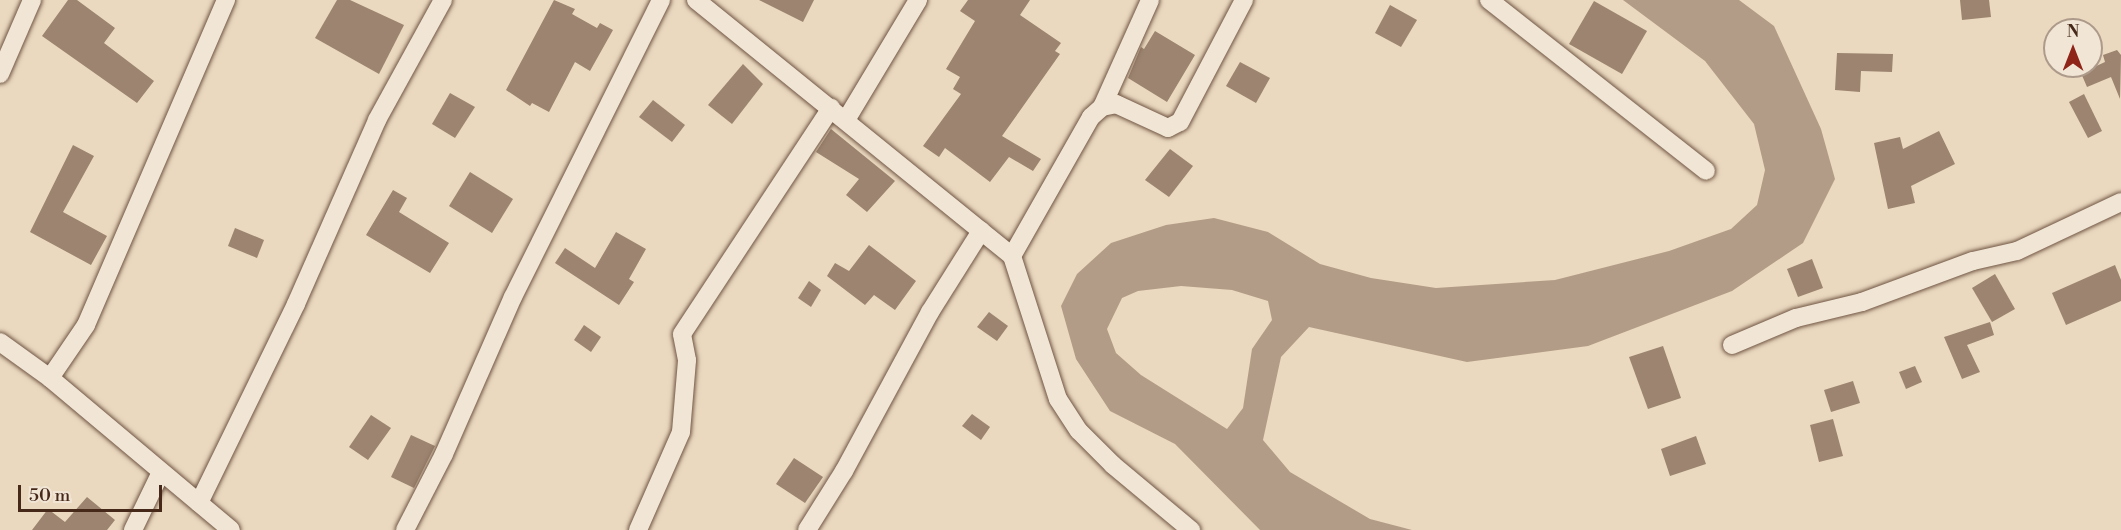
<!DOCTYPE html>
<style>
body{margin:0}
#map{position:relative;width:2121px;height:530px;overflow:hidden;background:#ead8bf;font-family:"Libre Bodoni",serif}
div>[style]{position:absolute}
.water>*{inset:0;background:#b39c87}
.building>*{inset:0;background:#9c8470}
.roads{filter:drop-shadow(0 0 2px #705543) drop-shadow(0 0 2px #705543)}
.street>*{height:18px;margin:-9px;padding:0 9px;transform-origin:9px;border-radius:9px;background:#f1e6d5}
span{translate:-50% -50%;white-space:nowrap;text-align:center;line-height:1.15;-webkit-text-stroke:4.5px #f1e6d5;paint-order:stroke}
.north{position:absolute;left:2043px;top:18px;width:60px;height:60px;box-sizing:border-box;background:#f1e6d5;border:2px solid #ad9a8a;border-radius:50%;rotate:0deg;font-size:16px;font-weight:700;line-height:24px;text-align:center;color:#47291a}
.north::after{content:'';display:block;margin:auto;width:21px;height:27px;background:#8f2418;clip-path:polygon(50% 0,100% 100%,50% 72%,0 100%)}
.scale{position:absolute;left:18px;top:485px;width:144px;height:27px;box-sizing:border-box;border:3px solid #47291a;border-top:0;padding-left:8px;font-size:18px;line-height:21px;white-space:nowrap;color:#47291a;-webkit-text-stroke:4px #f1e6d5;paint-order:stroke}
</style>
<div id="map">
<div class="water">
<div style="clip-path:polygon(evenodd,1623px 0,1739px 0,1774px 26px,1821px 129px,1835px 179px,1803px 243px,1732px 291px,1588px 346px,1467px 362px,1309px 327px,1281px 357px,1263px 440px,1290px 472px,1370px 519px,1412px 530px,1260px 530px,1175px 444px,1110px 411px,1076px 359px,1061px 306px,1077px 274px,1111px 243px,1166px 225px,1214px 218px,1268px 232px,1320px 264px,1371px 278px,1436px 288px,1555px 280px,1669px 251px,1731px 229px,1757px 205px,1765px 170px,1754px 124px,1705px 61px,1623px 0,1181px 286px,1232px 290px,1268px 301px,1272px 320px,1252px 349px,1243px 408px,1227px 429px,1141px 375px,1116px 353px,1107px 329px,1122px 298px,1138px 291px,1181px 286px)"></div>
</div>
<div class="building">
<div style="clip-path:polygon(68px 0,77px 0,115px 28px,104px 43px,154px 81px,137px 103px,42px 36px)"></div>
<div style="clip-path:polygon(337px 0,350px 0,404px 25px,379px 74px,315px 38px)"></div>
<div style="clip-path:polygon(554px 0,575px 9px,572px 14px,597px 28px,600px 23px,613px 30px,590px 71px,575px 62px,549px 112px,532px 103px,530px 106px,506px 90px)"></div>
<div style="clip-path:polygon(759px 0,814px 0,803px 22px)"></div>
<div style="clip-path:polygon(968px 0,1030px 0,1020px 15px,1061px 43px,1055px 51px,1060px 54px,1002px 136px,1041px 159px,1033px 171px,1009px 157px,990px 182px,945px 148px,939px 157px,923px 146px,961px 94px,953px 89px,960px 77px,946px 69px,975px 21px,960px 11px)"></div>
<div style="clip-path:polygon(1960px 0,1989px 0,1991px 17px,1962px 20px)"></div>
<div style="clip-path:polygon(1594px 1px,1647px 31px,1622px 74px,1569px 44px)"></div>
<div style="clip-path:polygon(1390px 5px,1417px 20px,1401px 47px,1375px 33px)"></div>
<div style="clip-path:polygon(1155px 31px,1195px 55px,1167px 102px,1128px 78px,1141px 47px,1144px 49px)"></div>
<div style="clip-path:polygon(2117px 50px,2121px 55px,2120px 99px,2111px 77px,2087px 87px,2081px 73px,2105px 62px,2103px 55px)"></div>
<div style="clip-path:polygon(1837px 53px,1893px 54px,1892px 72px,1861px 71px,1860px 92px,1835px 90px)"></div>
<div style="clip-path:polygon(1240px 62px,1270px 78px,1256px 103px,1226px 86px)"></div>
<div style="clip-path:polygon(743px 64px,763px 84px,732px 124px,708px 105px)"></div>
<div style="clip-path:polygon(450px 93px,475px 107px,455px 138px,432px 124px)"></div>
<div style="clip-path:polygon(2084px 94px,2102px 131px,2088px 138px,2069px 102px)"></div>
<div style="clip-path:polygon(653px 100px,685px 125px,672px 142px,639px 117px)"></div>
<div style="clip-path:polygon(831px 129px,895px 181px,867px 212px,846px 195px,859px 179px,816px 152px)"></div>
<div style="clip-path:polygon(1939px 131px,1955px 164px,1911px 186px,1915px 203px,1888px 209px,1874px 143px,1900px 137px,1903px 149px)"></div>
<div style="clip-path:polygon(73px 145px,94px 156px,63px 212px,107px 236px,91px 265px,30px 232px)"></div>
<div style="clip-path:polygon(1170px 149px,1193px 166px,1169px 197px,1145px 180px)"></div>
<div style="clip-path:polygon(470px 172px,513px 199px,492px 233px,449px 206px)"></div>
<div style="clip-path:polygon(393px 190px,407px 198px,399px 212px,449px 243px,430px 273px,366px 235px)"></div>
<div style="clip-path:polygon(235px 228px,264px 240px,257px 258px,228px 246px)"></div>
<div style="clip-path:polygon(616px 232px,646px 249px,629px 279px,634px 282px,619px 305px,555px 263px,565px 248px,595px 268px)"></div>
<div style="clip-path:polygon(869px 245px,916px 281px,895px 310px,874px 295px,865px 305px,827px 276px,835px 263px,849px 271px)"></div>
<div style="clip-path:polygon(1812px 259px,1823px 288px,1798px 297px,1787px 269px)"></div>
<div style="clip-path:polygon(2115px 265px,2121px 280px,2121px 301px,2066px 325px,2052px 293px)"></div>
<div style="clip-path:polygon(1995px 274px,2015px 309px,1992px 322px,1972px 288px)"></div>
<div style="clip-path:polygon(809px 281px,821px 290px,811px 307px,798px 298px)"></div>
<div style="clip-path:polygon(989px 312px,1008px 326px,997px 341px,977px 327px)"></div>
<div style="clip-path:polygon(1990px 322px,1994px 335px,1967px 345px,1980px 372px,1962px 379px,1944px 337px)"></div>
<div style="clip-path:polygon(584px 325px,601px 337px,591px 352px,574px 340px)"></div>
<div style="clip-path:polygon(1663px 346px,1681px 398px,1648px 409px,1629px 357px)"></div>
<div style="clip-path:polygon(1915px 366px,1922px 382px,1906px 389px,1899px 372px)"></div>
<div style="clip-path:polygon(1853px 381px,1860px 403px,1831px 412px,1824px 390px)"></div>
<div style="clip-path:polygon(972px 414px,990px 427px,981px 440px,962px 426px)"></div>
<div style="clip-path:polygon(371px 415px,391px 428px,368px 460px,349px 447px)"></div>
<div style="clip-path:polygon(1833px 419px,1843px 456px,1819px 462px,1810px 425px)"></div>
<div style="clip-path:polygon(411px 435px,435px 446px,414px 488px,391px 477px)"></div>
<div style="clip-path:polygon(1696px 436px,1706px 464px,1670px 476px,1661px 449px)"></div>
<div style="clip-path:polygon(794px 458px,823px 477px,805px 503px,776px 484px)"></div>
<div style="clip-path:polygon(87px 497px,115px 520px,107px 530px,32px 530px,48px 509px,65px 522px)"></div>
</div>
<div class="roads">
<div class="street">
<div style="left:696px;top:0;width:407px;rotate:39deg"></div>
<div style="left:1012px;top:256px;width:150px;rotate:72.2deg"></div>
<div style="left:1058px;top:399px;width:38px;rotate:57deg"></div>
<div style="left:1079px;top:431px;width:48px;rotate:45deg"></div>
<div style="left:1113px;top:465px;width:102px;rotate:39.8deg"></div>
<div style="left:1489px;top:0;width:276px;rotate:38.2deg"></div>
<div style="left:0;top:74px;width:81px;rotate:-66.6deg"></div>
<div style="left:1102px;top:107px;width:117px;rotate:-65.8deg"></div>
<div style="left:846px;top:120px;width:140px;rotate:-59deg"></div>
<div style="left:1012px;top:256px;width:160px;rotate:-60.4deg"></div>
<div style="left:1091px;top:117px;width:15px;rotate:-42deg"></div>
<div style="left:1102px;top:107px;width:14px;rotate:-12deg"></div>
<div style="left:1116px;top:104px;width:57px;rotate:24.8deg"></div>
<div style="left:1168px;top:128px;width:13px;rotate:-27deg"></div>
<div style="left:1180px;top:122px;width:138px;rotate:-62.3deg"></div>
<div style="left:0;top:342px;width:62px;rotate:35.8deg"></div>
<div style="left:50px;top:378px;width:236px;rotate:40deg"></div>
<div style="left:1732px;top:345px;width:69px;rotate:-22.9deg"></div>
<div style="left:1796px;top:318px;width:68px;rotate:-13.6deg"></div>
<div style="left:1862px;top:302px;width:118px;rotate:-20.3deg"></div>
<div style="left:1973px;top:261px;width:45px;rotate:-12.8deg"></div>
<div style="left:2017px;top:251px;width:115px;rotate:-25.2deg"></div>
<div style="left:50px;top:378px;width:64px;rotate:-55.8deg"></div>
<div style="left:86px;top:325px;width:354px;rotate:-66.7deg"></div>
<div style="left:199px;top:503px;width:221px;rotate:-64deg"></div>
<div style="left:296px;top:304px;width:201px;rotate:-66.2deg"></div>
<div style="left:377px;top:120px;width:137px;rotate:-61.2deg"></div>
<div style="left:133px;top:530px;width:64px;rotate:-64.2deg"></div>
<div style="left:405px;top:530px;width:85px;rotate:-62.8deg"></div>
<div style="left:444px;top:454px;width:171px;rotate:-66.3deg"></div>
<div style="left:513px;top:297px;width:332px;rotate:-63.5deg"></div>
<div style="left:638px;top:530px;width:107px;rotate:-66.3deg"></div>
<div style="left:681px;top:432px;width:72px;rotate:-85.2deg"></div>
<div style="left:687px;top:360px;width:26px;rotate:-101deg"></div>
<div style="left:682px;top:334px;width:271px;rotate:-56.6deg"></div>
<div style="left:807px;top:530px;width:70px;rotate:-57.9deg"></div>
<div style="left:844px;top:471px;width:181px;rotate:-61.6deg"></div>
<div style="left:930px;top:312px;width:96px;rotate:-57.8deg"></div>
</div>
</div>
<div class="north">N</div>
<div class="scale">50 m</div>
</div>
